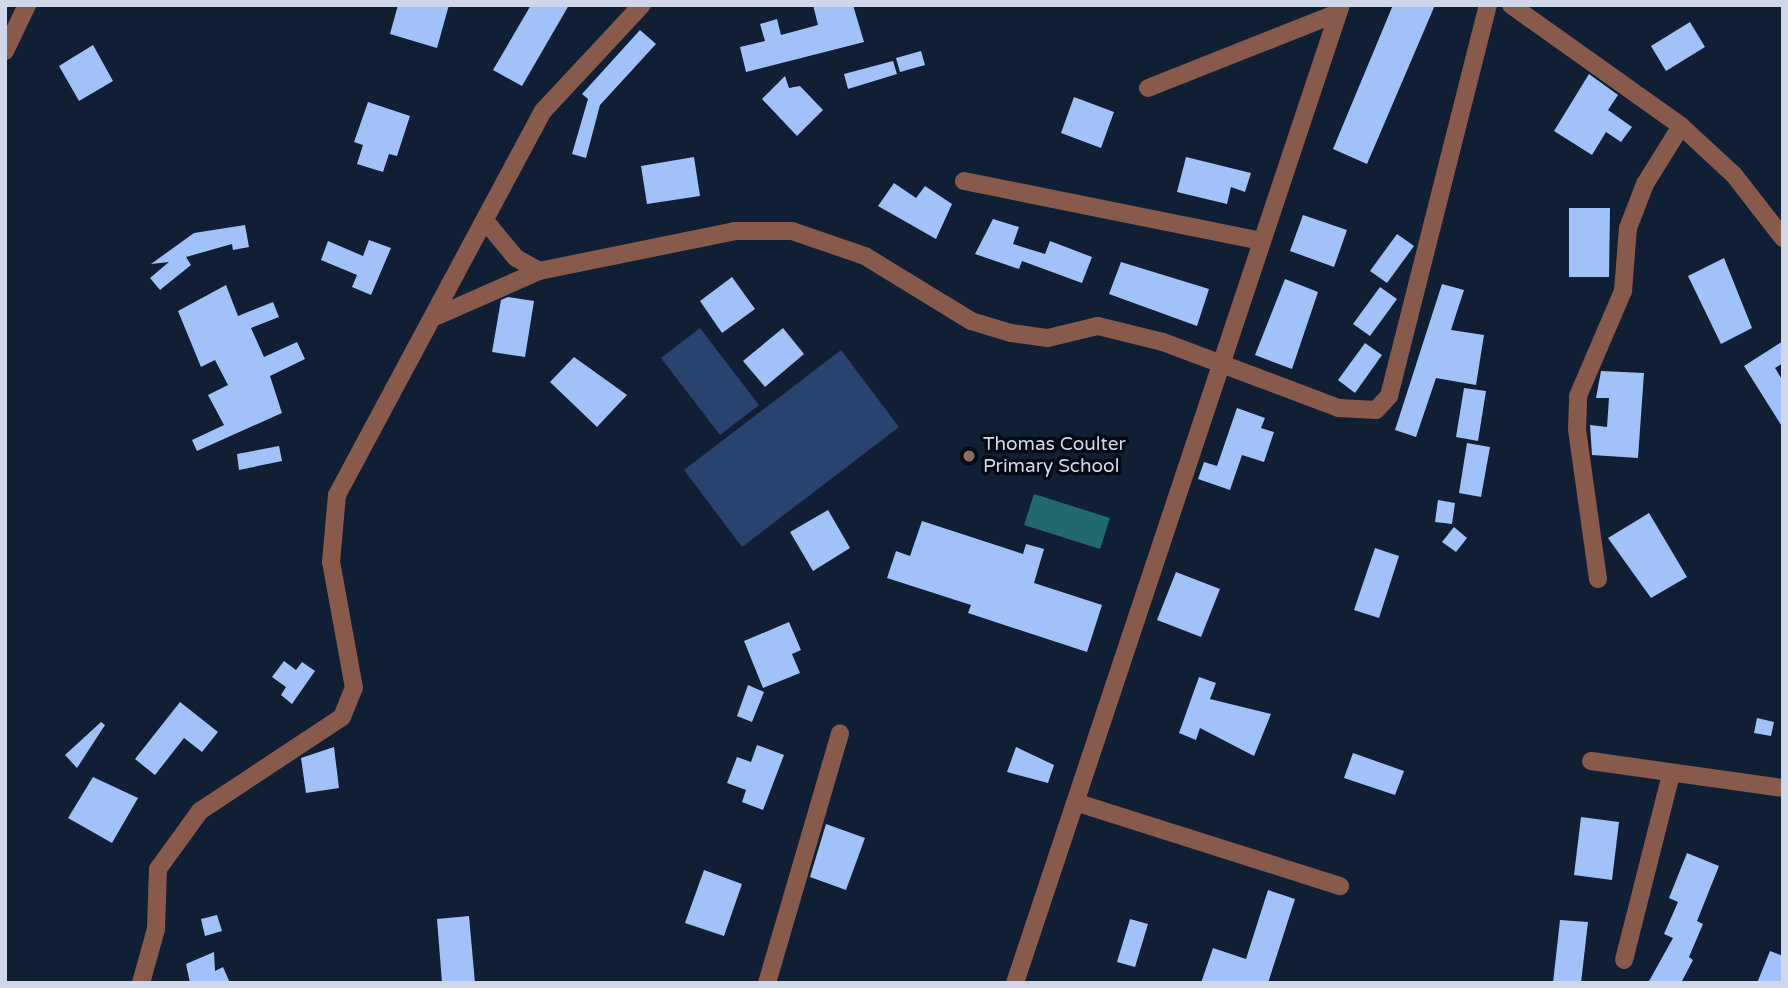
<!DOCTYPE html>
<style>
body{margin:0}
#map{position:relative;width:1788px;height:988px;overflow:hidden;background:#111f35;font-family:"Varela Round",sans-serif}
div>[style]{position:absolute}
.green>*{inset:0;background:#28436e}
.water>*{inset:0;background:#22696b}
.building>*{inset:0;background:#a1c2f9}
.minor>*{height:18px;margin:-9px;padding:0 9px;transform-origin:9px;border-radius:9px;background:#885a4b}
.dots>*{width:19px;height:19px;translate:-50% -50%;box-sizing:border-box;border:4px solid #040913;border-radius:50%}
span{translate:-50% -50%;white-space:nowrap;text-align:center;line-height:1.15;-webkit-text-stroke:7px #040913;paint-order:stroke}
.poi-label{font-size:19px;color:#cfd8e8}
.left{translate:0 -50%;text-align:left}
.frame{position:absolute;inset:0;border:7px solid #cfd8e8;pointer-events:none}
</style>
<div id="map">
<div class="green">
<div style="clip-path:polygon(700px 328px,759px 405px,720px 435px,661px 358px)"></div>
<div style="clip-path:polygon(841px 350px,899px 427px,742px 547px,684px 470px)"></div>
</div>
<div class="water">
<div style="clip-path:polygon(1034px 494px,1110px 518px,1100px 549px,1024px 525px)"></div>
</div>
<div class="building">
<div style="clip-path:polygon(398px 5px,449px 5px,437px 48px,390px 34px)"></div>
<div style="clip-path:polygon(531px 5px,569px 5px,522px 86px,493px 70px)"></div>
<div style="clip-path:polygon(813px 5px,853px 5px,864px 42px,746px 72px,740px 47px,765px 41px,760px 24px,777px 19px,781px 35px,818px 25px)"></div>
<div style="clip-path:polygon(1393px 5px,1435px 5px,1367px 164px,1333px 149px)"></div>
<div style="clip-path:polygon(1690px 22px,1705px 47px,1666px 71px,1651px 46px)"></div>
<div style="clip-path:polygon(640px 30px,656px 44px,600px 105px,586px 158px,572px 154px,588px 99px,582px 94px)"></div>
<div style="clip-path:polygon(93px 45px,113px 81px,79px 101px,59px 66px)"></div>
<div style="clip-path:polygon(921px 51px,925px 65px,900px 72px,896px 58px)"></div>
<div style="clip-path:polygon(893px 61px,897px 74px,848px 89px,844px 74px)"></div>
<div style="clip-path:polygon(1589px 74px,1618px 95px,1608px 110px,1632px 127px,1621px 142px,1606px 132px,1592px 155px,1554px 131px)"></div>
<div style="clip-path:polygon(785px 76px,789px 88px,800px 86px,823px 110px,797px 136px,762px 99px)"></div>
<div style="clip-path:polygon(1074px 97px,1114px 112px,1101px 148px,1061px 133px)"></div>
<div style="clip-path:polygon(368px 102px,410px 116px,397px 156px,389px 154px,383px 172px,357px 164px,363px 145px,354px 142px)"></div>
<div style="clip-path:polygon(694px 157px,700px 196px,647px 204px,641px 166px)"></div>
<div style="clip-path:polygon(1186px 157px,1251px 173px,1245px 192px,1231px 187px,1227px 204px,1177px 192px)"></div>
<div style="clip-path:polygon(894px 183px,916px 198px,925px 186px,952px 204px,936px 239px,878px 206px)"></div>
<div style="clip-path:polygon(1569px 208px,1610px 208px,1609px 277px,1569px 277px)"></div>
<div style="clip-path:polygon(1303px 215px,1347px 230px,1334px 267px,1290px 251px)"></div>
<div style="clip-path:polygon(993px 219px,1019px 227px,1013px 244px,1045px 254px,1050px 241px,1092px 257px,1082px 283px,1022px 261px,1019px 269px,975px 254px)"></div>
<div style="clip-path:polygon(245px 225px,249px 247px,233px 250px,232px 244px,186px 257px,191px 265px,160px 290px,150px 278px,169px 262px,151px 264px,194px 233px)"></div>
<div style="clip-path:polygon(1397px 234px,1414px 246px,1387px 283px,1370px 271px)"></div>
<div style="clip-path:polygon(369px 240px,391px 248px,371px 295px,352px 287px,357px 275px,321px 260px,328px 241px,363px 256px)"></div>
<div style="clip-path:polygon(1724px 258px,1752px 328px,1721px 344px,1688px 276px)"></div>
<div style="clip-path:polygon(1121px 262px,1209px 289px,1197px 326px,1109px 294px)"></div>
<div style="clip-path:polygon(732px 277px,755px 309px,722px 333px,700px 301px)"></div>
<div style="clip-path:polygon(1285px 279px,1318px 292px,1292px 369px,1255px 355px)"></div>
<div style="clip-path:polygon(1442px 284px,1464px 290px,1451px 330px,1484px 335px,1476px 385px,1436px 378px,1416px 437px,1395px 430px)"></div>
<div style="clip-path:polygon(226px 285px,238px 316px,273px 302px,279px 317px,251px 328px,264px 357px,297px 342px,305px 359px,270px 376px,282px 413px,197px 451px,192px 440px,224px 425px,208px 395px,228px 385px,215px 360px,201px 367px,178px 311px)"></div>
<div style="clip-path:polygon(1380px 287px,1397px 299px,1370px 336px,1353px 324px)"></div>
<div style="clip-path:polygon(508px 297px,534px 301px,525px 357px,492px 352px,501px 300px)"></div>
<div style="clip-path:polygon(783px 328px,804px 354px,765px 387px,743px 361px)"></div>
<div style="clip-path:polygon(1783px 341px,1783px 363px,1775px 368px,1783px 381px,1783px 428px,1744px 366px)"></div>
<div style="clip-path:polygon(1365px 343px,1382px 355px,1355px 393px,1338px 380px)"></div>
<div style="clip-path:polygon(574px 357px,627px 395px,597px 427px,550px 382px)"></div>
<div style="clip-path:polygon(1601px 371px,1644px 373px,1638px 458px,1592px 455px,1590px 425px,1607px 427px,1609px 398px,1596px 398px)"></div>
<div style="clip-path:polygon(1464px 388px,1486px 391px,1478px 441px,1456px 437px)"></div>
<div style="clip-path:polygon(1237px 408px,1265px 418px,1261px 428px,1274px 432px,1264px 462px,1242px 455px,1230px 490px,1198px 479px,1204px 462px,1217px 466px)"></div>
<div style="clip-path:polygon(1467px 443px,1490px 447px,1481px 497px,1459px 493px)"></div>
<div style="clip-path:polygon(279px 446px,282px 461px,239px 470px,237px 454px)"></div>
<div style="clip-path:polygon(1438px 500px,1455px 503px,1452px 524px,1435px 522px)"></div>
<div style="clip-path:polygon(828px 510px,850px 548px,813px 571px,790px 532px)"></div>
<div style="clip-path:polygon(1649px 513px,1687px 577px,1651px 598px,1608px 538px)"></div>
<div style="clip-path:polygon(922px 521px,1023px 554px,1026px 544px,1044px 549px,1034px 583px,1102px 605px,1087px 652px,968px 613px,971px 605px,887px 578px,896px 551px,910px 556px)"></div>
<div style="clip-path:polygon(1454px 527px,1467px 538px,1456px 552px,1442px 542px)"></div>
<div style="clip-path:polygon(1375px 548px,1399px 556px,1379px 618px,1354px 610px)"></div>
<div style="clip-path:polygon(1176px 572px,1220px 589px,1201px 637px,1157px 620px)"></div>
<div style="clip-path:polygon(789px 622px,801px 650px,792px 654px,800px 673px,763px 688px,744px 641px)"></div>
<div style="clip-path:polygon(284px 661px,296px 670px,302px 662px,315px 671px,292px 704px,281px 695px,286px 687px,272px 677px)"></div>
<div style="clip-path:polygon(1199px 677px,1216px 683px,1210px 699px,1271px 714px,1254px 756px,1200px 728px,1196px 740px,1179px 733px)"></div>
<div style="clip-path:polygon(748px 685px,764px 692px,752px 722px,737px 716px)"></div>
<div style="clip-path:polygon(180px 702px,218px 732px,202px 752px,184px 738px,155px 775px,135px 759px)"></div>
<div style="clip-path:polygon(1757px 718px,1774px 722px,1771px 736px,1754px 733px)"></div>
<div style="clip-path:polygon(101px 722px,105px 725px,77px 768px,65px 755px)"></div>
<div style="clip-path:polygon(757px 745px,784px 755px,763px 810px,742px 802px,746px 790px,727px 783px,737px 757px,751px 762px)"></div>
<div style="clip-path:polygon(334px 747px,339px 788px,306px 793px,301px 758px)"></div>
<div style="clip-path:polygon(1016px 747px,1054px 765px,1048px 783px,1007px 772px)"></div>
<div style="clip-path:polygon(1353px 753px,1404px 771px,1395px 795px,1344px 778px)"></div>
<div style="clip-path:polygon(93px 777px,138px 798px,112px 843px,68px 818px)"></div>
<div style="clip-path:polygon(1581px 817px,1619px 822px,1612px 880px,1574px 875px)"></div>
<div style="clip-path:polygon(826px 824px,865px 838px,846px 890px,810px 877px)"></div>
<div style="clip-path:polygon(1687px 853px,1719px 866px,1697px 921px,1703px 924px,1689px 957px,1693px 960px,1681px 983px,1648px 983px,1673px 938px,1664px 934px,1678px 902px,1669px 898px)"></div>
<div style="clip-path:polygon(704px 870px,742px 884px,724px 936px,685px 923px)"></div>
<div style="clip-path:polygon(1268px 890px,1295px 899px,1268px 983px,1201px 983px,1213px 948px,1246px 959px)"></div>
<div style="clip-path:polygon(217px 915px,222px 931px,205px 936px,201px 919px)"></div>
<div style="clip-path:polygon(469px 916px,475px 983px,442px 983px,437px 919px)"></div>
<div style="clip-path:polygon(1130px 919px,1148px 924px,1135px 967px,1117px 962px)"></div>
<div style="clip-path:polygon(1560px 920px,1588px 922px,1581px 983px,1553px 983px)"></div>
<div style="clip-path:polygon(1770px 951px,1783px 956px,1783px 983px,1757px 983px)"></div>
<div style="clip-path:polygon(214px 952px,215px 971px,223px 967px,230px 983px,190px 983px,186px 964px)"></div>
</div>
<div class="minor">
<div style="left:1511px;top:5px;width:209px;rotate:35.4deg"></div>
<div style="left:1681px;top:126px;width:72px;rotate:42.8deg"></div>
<div style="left:1734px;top:175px;width:80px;rotate:52.1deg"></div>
<div style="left:5px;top:51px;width:51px;rotate:-64.4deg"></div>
<div style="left:1148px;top:88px;width:201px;rotate:-21.6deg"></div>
<div style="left:964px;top:181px;width:304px;rotate:11.4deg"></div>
<div style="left:487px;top:223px;width:45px;rotate:50.4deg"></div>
<div style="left:516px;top:258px;width:26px;rotate:29deg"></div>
<div style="left:437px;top:316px;width:111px;rotate:-23.8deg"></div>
<div style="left:539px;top:271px;width:200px;rotate:-11.5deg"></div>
<div style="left:735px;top:231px;width:57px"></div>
<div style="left:792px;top:231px;width:77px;rotate:18.9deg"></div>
<div style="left:865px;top:256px;width:124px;rotate:31.5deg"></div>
<div style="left:971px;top:321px;width:42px;rotate:16.7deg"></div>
<div style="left:1011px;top:333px;width:37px;rotate:8deg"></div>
<div style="left:1048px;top:338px;width:51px;rotate:-13.5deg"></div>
<div style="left:1098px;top:326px;width:67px;rotate:13.8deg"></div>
<div style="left:1163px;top:342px;width:188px;rotate:20.6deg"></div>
<div style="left:1339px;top:408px;width:37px;rotate:3deg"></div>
<div style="left:1376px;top:410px;width:19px;rotate:-47deg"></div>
<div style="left:1389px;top:396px;width:403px;rotate:-75.8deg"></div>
<div style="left:1598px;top:579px;width:150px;rotate:-98deg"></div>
<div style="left:1577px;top:430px;width:34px;rotate:-88deg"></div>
<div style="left:1578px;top:396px;width:114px;rotate:-66.8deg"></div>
<div style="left:1623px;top:291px;width:63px;rotate:-85.5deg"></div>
<div style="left:1628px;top:228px;width:47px;rotate:-68.9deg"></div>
<div style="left:1645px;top:184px;width:68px;rotate:-58.2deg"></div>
<div style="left:1591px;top:761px;width:194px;rotate:8deg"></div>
<div style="left:1078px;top:803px;width:275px;rotate:17.6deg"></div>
<div style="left:1624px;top:960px;width:192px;rotate:-75.8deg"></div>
<div style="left:141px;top:983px;width:56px;rotate:-74.5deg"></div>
<div style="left:156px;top:929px;width:60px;rotate:-88.1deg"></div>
<div style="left:158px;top:869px;width:72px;rotate:-54.1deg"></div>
<div style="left:200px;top:811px;width:170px;rotate:-33.5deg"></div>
<div style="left:342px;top:717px;width:31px;rotate:-68deg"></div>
<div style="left:354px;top:688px;width:128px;rotate:-100.3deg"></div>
<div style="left:331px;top:562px;width:67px;rotate:-84.9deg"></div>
<div style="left:337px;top:495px;width:436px;rotate:-61.8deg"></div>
<div style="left:543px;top:111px;width:145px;rotate:-47deg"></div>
<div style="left:767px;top:983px;width:260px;rotate:-73.7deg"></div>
<div style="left:1015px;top:983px;width:1031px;rotate:-71.57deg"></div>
</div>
<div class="dots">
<div style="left:969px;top:456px;background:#8d6e63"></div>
</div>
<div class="poi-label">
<span class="left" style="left:983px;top:456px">Thomas Coulter<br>Primary School</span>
</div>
<div class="frame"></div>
</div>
